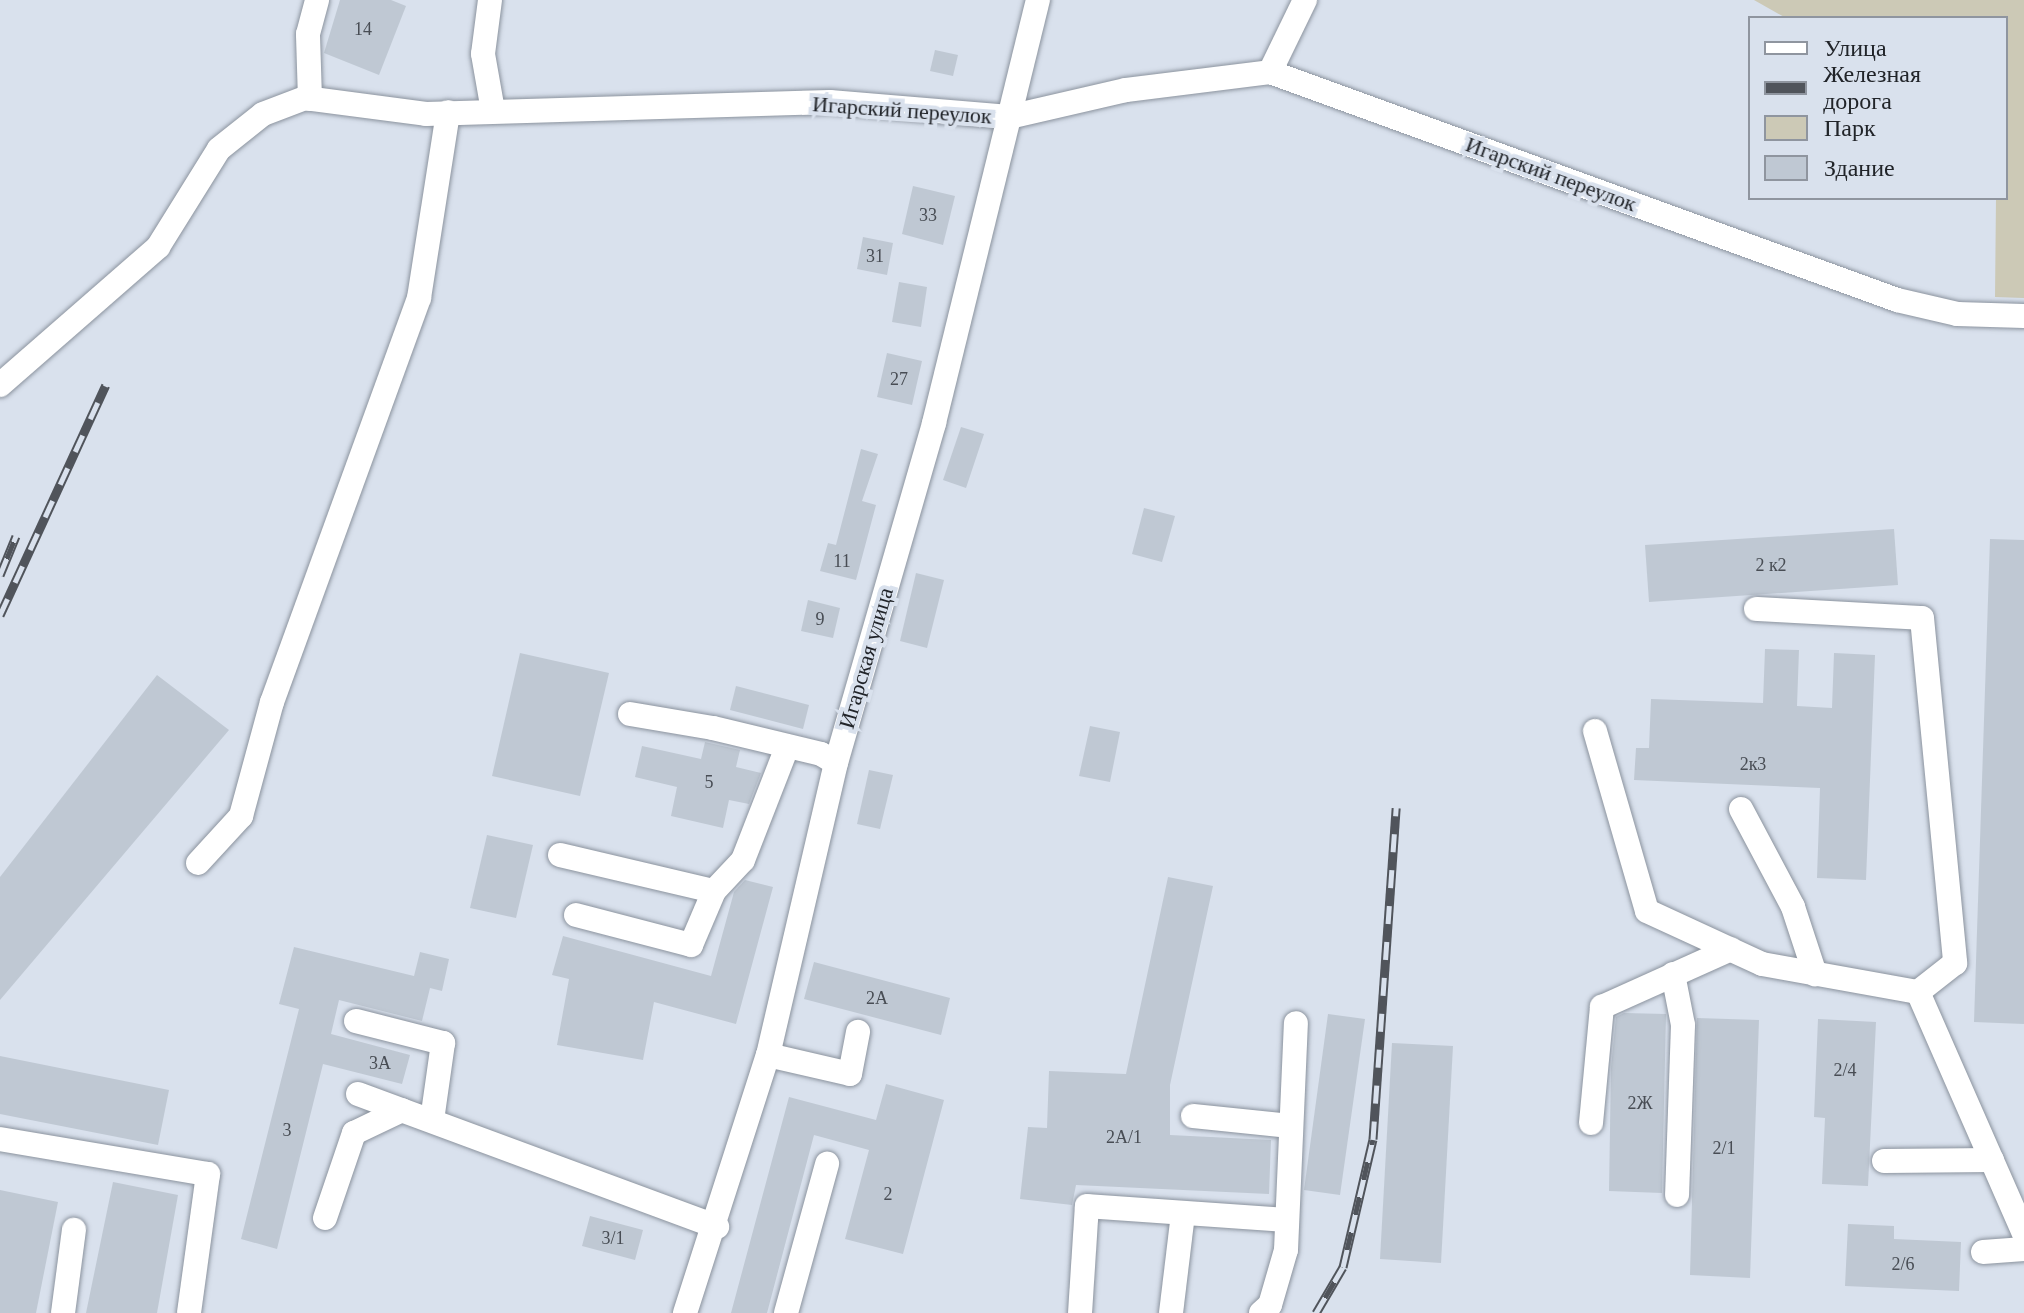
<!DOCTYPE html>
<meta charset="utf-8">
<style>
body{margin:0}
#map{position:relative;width:2024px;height:1313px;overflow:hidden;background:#d9e1ed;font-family:Georgia,serif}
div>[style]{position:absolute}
.green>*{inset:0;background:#ccc9b6}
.building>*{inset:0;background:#bfc8d3}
.roads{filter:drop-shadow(0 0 2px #8b939e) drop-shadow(0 0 2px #8b939e)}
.minor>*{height:24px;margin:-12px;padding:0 12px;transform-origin:12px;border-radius:12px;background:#fff}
.rail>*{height:9px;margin-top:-4.5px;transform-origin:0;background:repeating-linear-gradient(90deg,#d9e1ed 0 18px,#50545b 0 36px);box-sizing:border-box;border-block:2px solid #50545b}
span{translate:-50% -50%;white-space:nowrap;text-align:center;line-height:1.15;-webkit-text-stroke:8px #d9e1ed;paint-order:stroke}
.number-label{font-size:18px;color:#484d54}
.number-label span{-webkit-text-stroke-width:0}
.street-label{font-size:22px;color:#212429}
.legend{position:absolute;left:1748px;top:16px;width:260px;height:184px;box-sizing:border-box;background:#d9e1ed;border:2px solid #8f959f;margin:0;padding:10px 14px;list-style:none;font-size:24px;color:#212429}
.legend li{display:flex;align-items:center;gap:16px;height:40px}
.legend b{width:40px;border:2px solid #8f959f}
</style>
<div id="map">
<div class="green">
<div style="clip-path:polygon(1754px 0,2024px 0,2024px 298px,1995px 297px,1996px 198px,2006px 198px,2006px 18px,1786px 18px)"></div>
</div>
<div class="building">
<div style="clip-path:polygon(340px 0,391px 0,406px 6px,379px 75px,324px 53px)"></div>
<div style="clip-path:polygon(935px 50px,958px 55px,953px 76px,930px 71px)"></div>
<div style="clip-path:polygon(913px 186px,955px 196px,943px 245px,902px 234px)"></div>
<div style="clip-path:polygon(863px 237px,893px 243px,887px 275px,857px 269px)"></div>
<div style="clip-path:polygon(899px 282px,927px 287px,921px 327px,892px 322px)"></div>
<div style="clip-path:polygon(887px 353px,922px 361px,912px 405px,877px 397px)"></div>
<div style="clip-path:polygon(961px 427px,984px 434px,966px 488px,943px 480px)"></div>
<div style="clip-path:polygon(861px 449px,878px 454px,862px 501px,876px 505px,856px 580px,820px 571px,828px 543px,836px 545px)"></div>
<div style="clip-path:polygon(1144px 508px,1175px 516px,1162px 562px,1132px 554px)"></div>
<div style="clip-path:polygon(1894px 529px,1898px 585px,1649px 602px,1645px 545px)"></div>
<div style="clip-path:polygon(1990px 539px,2024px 540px,2024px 1024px,1974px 1022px)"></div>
<div style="clip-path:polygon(916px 573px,944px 580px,927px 648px,900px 641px)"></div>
<div style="clip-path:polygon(808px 600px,840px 608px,833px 638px,801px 631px)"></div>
<div style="clip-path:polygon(1765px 649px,1799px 650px,1797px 706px,1832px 708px,1834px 653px,1875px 655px,1866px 880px,1817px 878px,1820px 788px,1634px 780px,1636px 748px,1649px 748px,1651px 699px,1763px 703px)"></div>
<div style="clip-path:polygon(520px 653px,609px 673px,580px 796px,492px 776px)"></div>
<div style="clip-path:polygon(157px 675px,229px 730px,0 1000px,0 877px)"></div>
<div style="clip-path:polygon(736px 686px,809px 705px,803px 729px,730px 710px)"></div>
<div style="clip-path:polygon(1090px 726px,1120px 732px,1110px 782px,1079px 776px)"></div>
<div style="clip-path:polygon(705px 742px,740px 750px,736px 767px,761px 773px,749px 804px,729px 800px,723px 828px,671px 816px,677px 787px,635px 777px,642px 746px,701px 759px)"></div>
<div style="clip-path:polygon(869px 770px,893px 775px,880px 829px,857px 824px)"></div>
<div style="clip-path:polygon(487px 835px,533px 845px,516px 918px,470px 908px)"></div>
<div style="clip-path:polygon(1168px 877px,1213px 886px,1170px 1085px,1170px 1135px,1271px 1140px,1269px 1194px,1076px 1185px,1072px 1205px,1020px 1199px,1028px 1127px,1047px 1128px,1049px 1071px,1126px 1074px)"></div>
<div style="clip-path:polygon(745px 880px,773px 887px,736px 1024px,654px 1002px,643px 1060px,557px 1045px,569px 979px,552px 975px,563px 936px,711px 976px,734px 892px)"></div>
<div style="clip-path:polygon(294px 947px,414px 976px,420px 952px,449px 959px,442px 991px,430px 988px,422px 1021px,339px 1000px,331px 1034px,410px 1055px,402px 1084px,323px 1064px,277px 1249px,241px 1239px,299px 1009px,279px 1004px)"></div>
<div style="clip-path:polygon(814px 962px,950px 998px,941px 1035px,804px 999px)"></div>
<div style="clip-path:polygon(1624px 1013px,1666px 1014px,1662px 1193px,1609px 1191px,1611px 1068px,1616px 1017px)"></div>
<div style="clip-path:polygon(1328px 1014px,1365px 1019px,1340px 1195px,1304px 1190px)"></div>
<div style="clip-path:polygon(1697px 1018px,1759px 1020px,1750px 1278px,1690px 1275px)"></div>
<div style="clip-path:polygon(1818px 1019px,1876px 1022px,1868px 1186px,1822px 1184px,1825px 1118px,1814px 1117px)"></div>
<div style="clip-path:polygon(1392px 1043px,1453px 1046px,1441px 1263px,1380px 1259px)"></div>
<div style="clip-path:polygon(0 1056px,169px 1090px,158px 1145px,0 1114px)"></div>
<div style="clip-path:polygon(886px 1084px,944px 1100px,903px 1254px,845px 1239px,869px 1150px,814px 1135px,767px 1313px,731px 1313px,789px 1097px,876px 1120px)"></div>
<div style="clip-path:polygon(113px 1182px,178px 1195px,157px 1313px,86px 1313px)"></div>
<div style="clip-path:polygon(0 1190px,58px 1202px,36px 1313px,0 1313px)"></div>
<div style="clip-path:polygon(590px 1216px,643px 1230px,635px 1260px,582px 1246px)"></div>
<div style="clip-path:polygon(1848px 1224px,1894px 1226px,1894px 1239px,1961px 1242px,1959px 1291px,1845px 1286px)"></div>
</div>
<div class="roads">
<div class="minor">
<div style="left:490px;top:0;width:54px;rotate:97.4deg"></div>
<div style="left:483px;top:54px;width:58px;rotate:80deg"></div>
<div style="left:1270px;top:72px;width:80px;rotate:-64.1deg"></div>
<div style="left:310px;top:99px;width:65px;rotate:-91.8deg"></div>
<div style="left:308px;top:34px;width:35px;rotate:-75deg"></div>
<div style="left:0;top:385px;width:210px;rotate:-41.1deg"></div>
<div style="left:158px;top:247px;width:115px;rotate:-58.1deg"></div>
<div style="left:219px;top:149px;width:56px;rotate:-38.5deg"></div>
<div style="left:263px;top:114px;width:45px;rotate:-20.9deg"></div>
<div style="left:305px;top:98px;width:122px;rotate:7.5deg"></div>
<div style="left:426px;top:114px;width:404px;rotate:-1.7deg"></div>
<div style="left:830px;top:102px;width:180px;rotate:4.8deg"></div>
<div style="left:1009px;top:117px;width:120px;rotate:-13deg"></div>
<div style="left:1126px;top:90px;width:145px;rotate:-7.1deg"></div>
<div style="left:1270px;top:72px;width:667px;rotate:19.98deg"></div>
<div style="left:1897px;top:300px;width:62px;rotate:13.1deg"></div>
<div style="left:1957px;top:314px;width:67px;rotate:1.7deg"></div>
<div style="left:1756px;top:609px;width:166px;rotate:3.1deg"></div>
<div style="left:1922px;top:618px;width:347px;rotate:84.5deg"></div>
<div style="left:1955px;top:963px;width:47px;rotate:141.9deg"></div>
<div style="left:630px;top:714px;width:84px;rotate:9.6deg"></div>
<div style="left:713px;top:728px;width:111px;rotate:13.5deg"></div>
<div style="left:821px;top:754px;width:17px;rotate:31deg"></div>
<div style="left:1595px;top:731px;width:187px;rotate:73.9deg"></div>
<div style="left:1647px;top:911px;width:127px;rotate:24.7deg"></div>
<div style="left:1762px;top:964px;width:158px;rotate:10.2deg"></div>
<div style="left:1918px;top:992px;width:263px;rotate:66.3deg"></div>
<div style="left:1741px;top:809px;width:111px;rotate:62deg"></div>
<div style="left:1793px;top:907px;width:71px;rotate:71.8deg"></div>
<div style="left:560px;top:855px;width:158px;rotate:13.2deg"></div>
<div style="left:714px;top:891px;width:42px;rotate:-46.9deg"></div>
<div style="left:743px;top:860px;width:121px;rotate:-68.7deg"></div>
<div style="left:198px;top:863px;width:64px;rotate:-47.5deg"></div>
<div style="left:241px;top:816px;width:118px;rotate:-74.8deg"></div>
<div style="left:272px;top:702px;width:430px;rotate:-70deg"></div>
<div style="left:419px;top:298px;width:188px;rotate:-81.1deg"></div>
<div style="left:576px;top:915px;width:119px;rotate:14.6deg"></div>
<div style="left:691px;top:945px;width:59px;rotate:-66.9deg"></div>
<div style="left:1673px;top:974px;width:52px;rotate:78.9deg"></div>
<div style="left:1683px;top:1025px;width:170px;rotate:92deg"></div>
<div style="left:356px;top:1021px;width:90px;rotate:14.2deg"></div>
<div style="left:443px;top:1043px;width:78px;rotate:98.1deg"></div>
<div style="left:768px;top:1055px;width:84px;rotate:13deg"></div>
<div style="left:850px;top:1074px;width:43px;rotate:-79.2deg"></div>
<div style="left:358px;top:1094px;width:383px;rotate:20.3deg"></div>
<div style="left:1193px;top:1116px;width:98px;rotate:5.9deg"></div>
<div style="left:1591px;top:1123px;width:117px;rotate:-84.6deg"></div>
<div style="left:1602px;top:1007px;width:141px;rotate:-24.2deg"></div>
<div style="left:0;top:1139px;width:211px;rotate:9.6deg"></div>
<div style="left:208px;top:1174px;width:140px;rotate:97.8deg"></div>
<div style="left:1884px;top:1161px;width:108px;rotate:-0.5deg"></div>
<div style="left:325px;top:1218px;width:90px;rotate:-71.2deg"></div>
<div style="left:354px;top:1133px;width:53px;rotate:-25.6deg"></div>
<div style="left:1983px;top:1252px;width:41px;rotate:-4.2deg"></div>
<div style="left:63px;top:1313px;width:84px;rotate:-82.5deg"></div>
<div style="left:685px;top:1313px;width:271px;rotate:-72.2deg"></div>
<div style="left:768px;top:1055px;width:300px;rotate:-76.9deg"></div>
<div style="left:836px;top:763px;width:354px;rotate:-73.9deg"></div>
<div style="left:934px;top:423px;width:436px;rotate:-76.2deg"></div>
<div style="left:786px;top:1313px;width:155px;rotate:-74.6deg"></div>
<div style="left:1080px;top:1313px;width:107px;rotate:-86.3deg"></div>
<div style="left:1087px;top:1206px;width:199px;rotate:4deg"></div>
<div style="left:1171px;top:1313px;width:100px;rotate:-83.1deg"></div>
<div style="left:1261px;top:1313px;width:12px;rotate:-42deg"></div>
<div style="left:1270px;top:1305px;width:57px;rotate:-73.8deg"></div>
<div style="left:1286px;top:1250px;width:227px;rotate:-87.5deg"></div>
</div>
</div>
<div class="rail">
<div style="left:0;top:575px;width:42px;rotate:-67.7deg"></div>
<div style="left:0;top:615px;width:253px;rotate:-65.3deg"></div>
<div style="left:1316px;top:1313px;width:53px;rotate:-59.6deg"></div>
<div style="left:1343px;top:1267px;width:131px;rotate:-76.8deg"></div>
<div style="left:1373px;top:1139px;width:332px;rotate:-86deg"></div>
</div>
<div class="number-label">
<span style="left:363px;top:29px">14</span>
<span style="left:928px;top:215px">33</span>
<span style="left:875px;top:256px">31</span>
<span style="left:899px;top:379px">27</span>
<span style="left:842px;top:561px">11</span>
<span style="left:1771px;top:565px">2 к2</span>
<span style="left:820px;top:619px">9</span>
<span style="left:1753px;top:764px">2к3</span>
<span style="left:709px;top:782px">5</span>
<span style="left:877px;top:998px">2А</span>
<span style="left:380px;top:1063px">3А</span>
<span style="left:1845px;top:1070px">2/4</span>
<span style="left:1640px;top:1103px">2Ж</span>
<span style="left:287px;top:1130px">3</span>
<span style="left:1124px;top:1137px">2А/1</span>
<span style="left:1724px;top:1148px">2/1</span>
<span style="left:888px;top:1194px">2</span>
<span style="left:613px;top:1238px">3/1</span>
<span style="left:1903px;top:1264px">2/6</span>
</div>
<div class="street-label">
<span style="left:902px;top:110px;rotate:4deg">Игарский переулок</span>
<span style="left:1551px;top:174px;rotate:20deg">Игарский переулок</span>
<span style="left:866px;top:658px;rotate:-74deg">Игарская улица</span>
</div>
<ul class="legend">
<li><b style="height:10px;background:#fff"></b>Улица</li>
<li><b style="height:10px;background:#50545b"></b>Железная дорога</li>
<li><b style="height:22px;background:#ccc9b6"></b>Парк</li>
<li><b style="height:22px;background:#bfc8d3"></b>Здание</li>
</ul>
</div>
